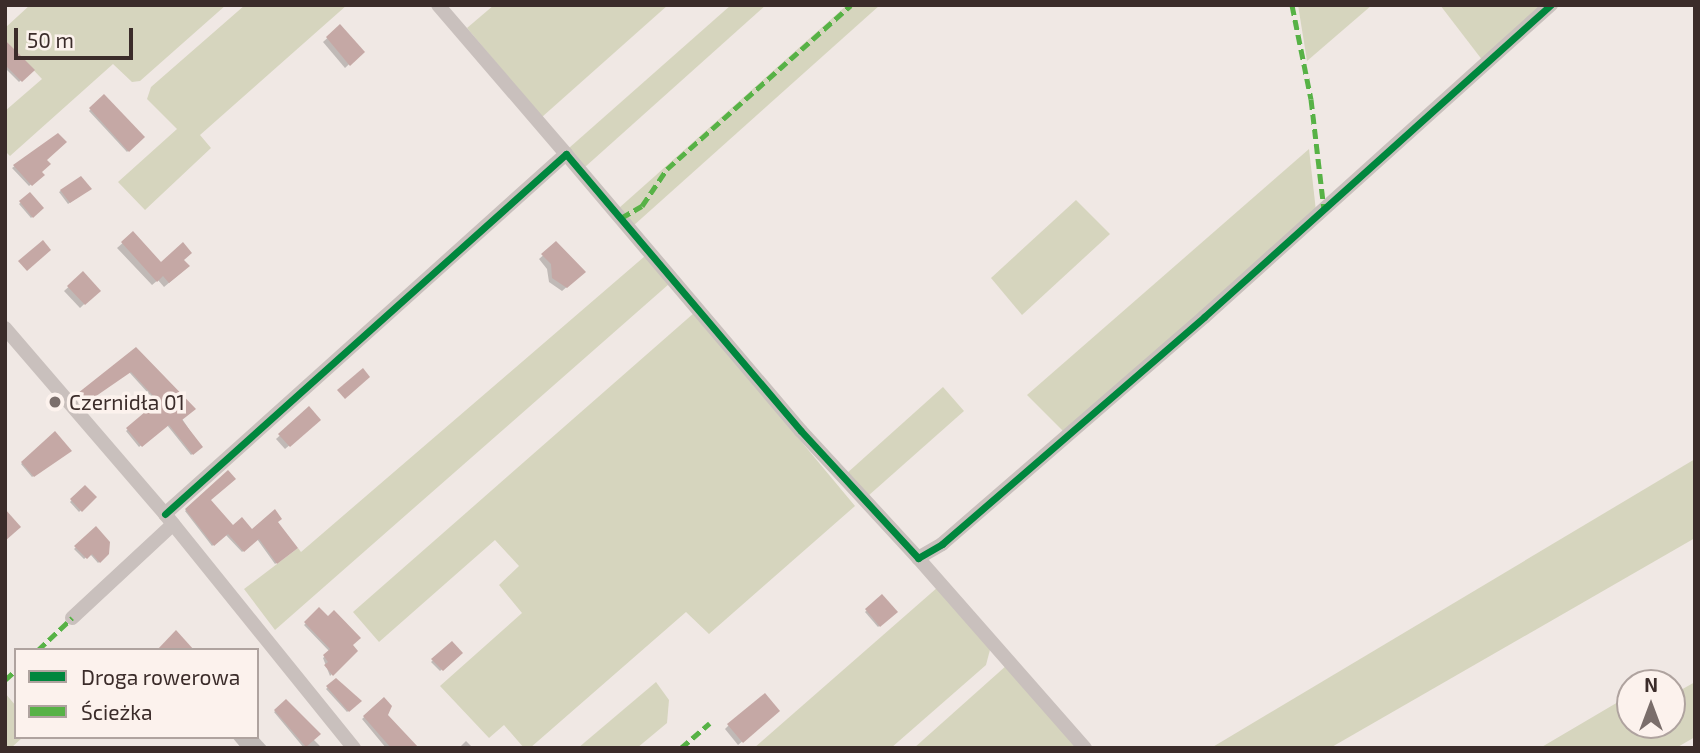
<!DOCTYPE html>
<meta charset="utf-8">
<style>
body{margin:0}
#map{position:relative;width:1700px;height:753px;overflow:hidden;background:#f0e8e4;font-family:"Exo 2",sans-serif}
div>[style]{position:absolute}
.green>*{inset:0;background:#d6d5be}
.shadow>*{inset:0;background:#0003}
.building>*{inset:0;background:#c5a8a5}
.minor>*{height:14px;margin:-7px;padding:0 7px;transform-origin:7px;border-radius:7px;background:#c9c0bd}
.quiet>*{height:5px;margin-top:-2.5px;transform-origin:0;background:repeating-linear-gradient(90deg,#57b246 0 10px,transparent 0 15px)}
.cycleway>*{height:7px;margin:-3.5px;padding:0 3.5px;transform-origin:3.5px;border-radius:3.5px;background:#00873e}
.dots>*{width:19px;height:19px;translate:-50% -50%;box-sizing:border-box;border:4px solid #fcf2ed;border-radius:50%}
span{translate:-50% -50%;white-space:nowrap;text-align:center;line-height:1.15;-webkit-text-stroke:7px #fcf2ed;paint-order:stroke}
.poi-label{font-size:21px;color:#3b2c2a}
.left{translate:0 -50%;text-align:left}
.frame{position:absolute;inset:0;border:7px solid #3b2c2a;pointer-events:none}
.legend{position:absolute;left:14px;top:648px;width:245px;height:91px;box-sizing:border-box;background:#fcf2ed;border:2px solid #afa39f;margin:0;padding:9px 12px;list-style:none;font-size:21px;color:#3b2c2a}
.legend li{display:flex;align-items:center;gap:14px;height:35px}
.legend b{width:35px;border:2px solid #afa39f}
.north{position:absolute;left:1616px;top:669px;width:70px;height:70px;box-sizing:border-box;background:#fcf2ed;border:2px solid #afa39f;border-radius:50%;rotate:0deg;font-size:19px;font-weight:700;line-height:28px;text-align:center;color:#3b2c2a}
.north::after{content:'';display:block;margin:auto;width:24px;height:32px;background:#7a6e6b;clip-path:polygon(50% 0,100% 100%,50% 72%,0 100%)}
.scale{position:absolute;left:14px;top:28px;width:119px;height:32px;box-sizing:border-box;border:4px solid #3b2c2a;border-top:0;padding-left:9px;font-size:21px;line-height:24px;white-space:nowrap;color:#3b2c2a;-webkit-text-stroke:5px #fcf2ed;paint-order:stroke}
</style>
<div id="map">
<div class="green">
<div style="clip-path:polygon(30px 5px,226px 5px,140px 81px,132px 82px,113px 64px,10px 156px,5px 151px,5px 111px,42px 79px,5px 40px,5px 28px)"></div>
<div style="clip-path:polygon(245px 5px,347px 5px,200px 135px,211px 148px,145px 210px,118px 182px,177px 129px,147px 99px,151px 87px)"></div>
<div style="clip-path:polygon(494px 5px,668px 5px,542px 117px,467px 28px)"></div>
<div style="clip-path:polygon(731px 5px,766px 5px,585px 167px,569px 148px)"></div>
<div style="clip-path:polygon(847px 5px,880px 5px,633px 226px,619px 208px)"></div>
<div style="clip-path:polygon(1298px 5px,1372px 5px,1307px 61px)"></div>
<div style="clip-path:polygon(1440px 5px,1544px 5px,1483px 61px)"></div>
<div style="clip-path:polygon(1309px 149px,1316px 211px,1064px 432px,1027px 395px)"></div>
<div style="clip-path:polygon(1076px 200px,1110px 234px,1022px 315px,991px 278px)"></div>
<div style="clip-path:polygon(645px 256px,669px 284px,275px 630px,244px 589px,298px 548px,301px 552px)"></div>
<div style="clip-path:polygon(694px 313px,855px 506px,709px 634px,686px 612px,530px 748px,524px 748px,504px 725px,489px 738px,440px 686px,522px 613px,499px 585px,519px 566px,495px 540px,379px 642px,353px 612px)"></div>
<div style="clip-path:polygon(943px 387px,964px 411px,868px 496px,846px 474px)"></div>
<div style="clip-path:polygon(1695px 459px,1695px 538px,1330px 748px,1211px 748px)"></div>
<div style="clip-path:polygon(938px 587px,991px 646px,986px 665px,891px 748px,754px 748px)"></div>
<div style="clip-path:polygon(1007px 665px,1078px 748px,914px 748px)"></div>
<div style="clip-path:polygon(656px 682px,669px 700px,667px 723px,637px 748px,578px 748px)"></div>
<div style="clip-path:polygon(1695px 682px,1695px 737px,1676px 748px,1540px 748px,1630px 695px,1630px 725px,1672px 725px,1672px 695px)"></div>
<div style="clip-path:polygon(5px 693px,16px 706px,16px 737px,23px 737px,11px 748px,5px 748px)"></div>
</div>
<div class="shadow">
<div style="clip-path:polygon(340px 27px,362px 52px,345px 68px,323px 42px)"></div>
<div style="clip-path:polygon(5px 42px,32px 70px,19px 82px,5px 68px)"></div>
<div style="clip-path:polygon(104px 96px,142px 137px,127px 152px,89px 111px)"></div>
<div style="clip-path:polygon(58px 135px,40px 172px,43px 175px,29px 186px,12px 168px)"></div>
<div style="clip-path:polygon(80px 178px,90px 189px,68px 204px,59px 192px)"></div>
<div style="clip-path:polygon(30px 194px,42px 208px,31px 218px,19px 204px)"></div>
<div style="clip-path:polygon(133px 234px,161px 264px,183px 271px,164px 287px,158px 280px,152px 285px,117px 248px)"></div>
<div style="clip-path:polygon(556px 244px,584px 272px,562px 291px,549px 282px,547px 269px,539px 259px)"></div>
<div style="clip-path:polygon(83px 274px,98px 291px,80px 308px,64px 291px)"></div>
<div style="clip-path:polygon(135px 349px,201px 447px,191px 455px,167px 425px,139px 447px,126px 431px,158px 404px,129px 372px,84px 403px,78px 396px)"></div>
<div style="clip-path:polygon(309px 409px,319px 420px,285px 449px,276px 439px)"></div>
<div style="clip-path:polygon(55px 434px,70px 451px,32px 477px,21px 464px)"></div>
<div style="clip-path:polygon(228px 473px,209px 500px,233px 528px,251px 531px,276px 522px,296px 548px,275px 564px,257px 539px,242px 552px,225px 534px,212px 546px,185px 511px)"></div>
<div style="clip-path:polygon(85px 487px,95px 497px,79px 512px,70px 502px)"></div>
<div style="clip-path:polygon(96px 529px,108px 553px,98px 563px,90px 554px,84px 559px,74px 549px)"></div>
<div style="clip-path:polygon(882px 597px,895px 612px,878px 627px,865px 612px)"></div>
<div style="clip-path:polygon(319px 610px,355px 651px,330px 676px,323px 658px,330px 652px,304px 625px)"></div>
<div style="clip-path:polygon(451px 644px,460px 653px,440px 671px,431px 662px)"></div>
<div style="clip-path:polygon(336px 680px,360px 701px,347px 712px,326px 689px)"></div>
<div style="clip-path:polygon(383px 700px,386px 716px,417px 748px,386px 748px,362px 719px)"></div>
<div style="clip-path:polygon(286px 702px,313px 739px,322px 748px,304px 748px,274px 712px)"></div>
<div style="clip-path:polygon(774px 715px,738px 745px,725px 729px,729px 725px)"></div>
<div style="clip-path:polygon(257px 736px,268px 748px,241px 748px,232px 737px)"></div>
<div style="clip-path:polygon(466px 741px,473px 748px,459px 748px)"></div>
</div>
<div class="building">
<div style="clip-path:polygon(340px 24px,365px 52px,350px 66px,326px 37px)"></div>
<div style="clip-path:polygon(5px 40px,35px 70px,22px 82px,5px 65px)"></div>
<div style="clip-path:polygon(104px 94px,145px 137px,129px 152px,89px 108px)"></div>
<div style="clip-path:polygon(58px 133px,67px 142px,47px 160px,51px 164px,42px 172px,45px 175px,32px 186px,13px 165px)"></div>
<div style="clip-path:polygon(81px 176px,92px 189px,70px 203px,60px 190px)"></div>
<div style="clip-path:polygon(30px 192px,44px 208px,33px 218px,19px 201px)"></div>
<div style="clip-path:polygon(133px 231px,161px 262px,183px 242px,192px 253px,184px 260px,190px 266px,169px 283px,163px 276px,157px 282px,121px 242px)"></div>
<div style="clip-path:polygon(43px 240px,51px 250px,27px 271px,18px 261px)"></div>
<div style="clip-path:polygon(556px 241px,586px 272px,567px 288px,552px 278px,551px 264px,541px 254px)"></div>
<div style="clip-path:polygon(83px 271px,101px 291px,85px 305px,67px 286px)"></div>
<div style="clip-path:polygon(136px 347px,196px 409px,182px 420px,203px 447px,193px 455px,169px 425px,142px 447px,126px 428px,158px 401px,131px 372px,86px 403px,78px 393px)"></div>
<div style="clip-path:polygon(363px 368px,370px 377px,345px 399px,337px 390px)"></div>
<div style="clip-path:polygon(309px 406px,321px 420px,290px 447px,278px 434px)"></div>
<div style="clip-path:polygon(55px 431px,72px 451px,34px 477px,21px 462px)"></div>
<div style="clip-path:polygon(228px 470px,236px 479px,211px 500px,233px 525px,242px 517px,252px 529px,275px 509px,282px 519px,278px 522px,298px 548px,277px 564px,259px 539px,244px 552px,228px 534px,214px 546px,185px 509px)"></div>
<div style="clip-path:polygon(85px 485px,97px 497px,82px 512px,70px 499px)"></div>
<div style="clip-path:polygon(5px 509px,21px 527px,5px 541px)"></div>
<div style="clip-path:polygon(96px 526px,110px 542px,109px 554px,100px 563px,92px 554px,87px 559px,74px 546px)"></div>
<div style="clip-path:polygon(882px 594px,898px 612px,880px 627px,865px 609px)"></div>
<div style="clip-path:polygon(319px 607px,328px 616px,334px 610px,361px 638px,353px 645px,358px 651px,333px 676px,324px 665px,328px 662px,323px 655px,330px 649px,304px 622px)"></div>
<div style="clip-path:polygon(176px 630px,194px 650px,157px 650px)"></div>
<div style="clip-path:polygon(452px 641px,463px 653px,443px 671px,431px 659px)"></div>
<div style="clip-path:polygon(336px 678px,362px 701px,349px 712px,326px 686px)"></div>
<div style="clip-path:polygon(765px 693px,780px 711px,743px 743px,727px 724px)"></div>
<div style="clip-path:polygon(384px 697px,392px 706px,388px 715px,419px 748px,391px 748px,363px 716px)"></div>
<div style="clip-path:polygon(286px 699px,321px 734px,306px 747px,274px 710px)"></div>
</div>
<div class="minor">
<div style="left:438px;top:5px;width:196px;rotate:49.3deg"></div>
<div style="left:5px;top:328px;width:245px;rotate:49.3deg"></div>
<div style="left:165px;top:514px;width:301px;rotate:51.1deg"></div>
<div style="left:165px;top:514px;width:539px;rotate:-41.92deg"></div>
<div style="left:566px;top:154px;width:363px;rotate:49.7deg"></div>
<div style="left:801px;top:431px;width:173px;rotate:47.3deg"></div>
<div style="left:918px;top:558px;width:28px;rotate:-30deg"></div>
<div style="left:942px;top:544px;width:347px;rotate:-40.9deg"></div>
<div style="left:1204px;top:317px;width:467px;rotate:-42deg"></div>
<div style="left:918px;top:558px;width:253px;rotate:48.7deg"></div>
<div style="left:72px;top:618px;width:138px;rotate:-42.9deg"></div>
</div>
<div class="quiet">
<div style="left:1292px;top:5px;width:96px;rotate:78.6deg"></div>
<div style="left:1311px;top:99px;width:111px;rotate:83.3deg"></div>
<div style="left:621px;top:218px;width:24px;rotate:-30deg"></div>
<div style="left:642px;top:206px;width:45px;rotate:-56deg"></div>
<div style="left:667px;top:169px;width:246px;rotate:-41.7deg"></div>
<div style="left:38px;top:650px;width:47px;rotate:-43.3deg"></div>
<div style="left:5px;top:680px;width:15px;rotate:-42deg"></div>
<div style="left:681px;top:748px;width:38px;rotate:-41deg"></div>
</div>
<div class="cycleway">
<div style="left:165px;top:514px;width:539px;rotate:-41.92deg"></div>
<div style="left:566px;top:154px;width:363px;rotate:49.7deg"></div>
<div style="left:801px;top:431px;width:173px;rotate:47.3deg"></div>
<div style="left:918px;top:558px;width:28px;rotate:-30deg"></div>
<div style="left:942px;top:544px;width:347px;rotate:-40.9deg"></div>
<div style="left:1204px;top:317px;width:467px;rotate:-42deg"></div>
</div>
<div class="dots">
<div style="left:55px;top:402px;background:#7a6e6b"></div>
</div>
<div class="poi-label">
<span class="left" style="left:69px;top:402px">Czernidła 01</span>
</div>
<div class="frame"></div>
<ul class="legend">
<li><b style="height:9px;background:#00873e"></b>Droga rowerowa</li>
<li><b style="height:9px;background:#57b246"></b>Ścieżka</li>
</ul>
<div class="north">N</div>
<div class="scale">50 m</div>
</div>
